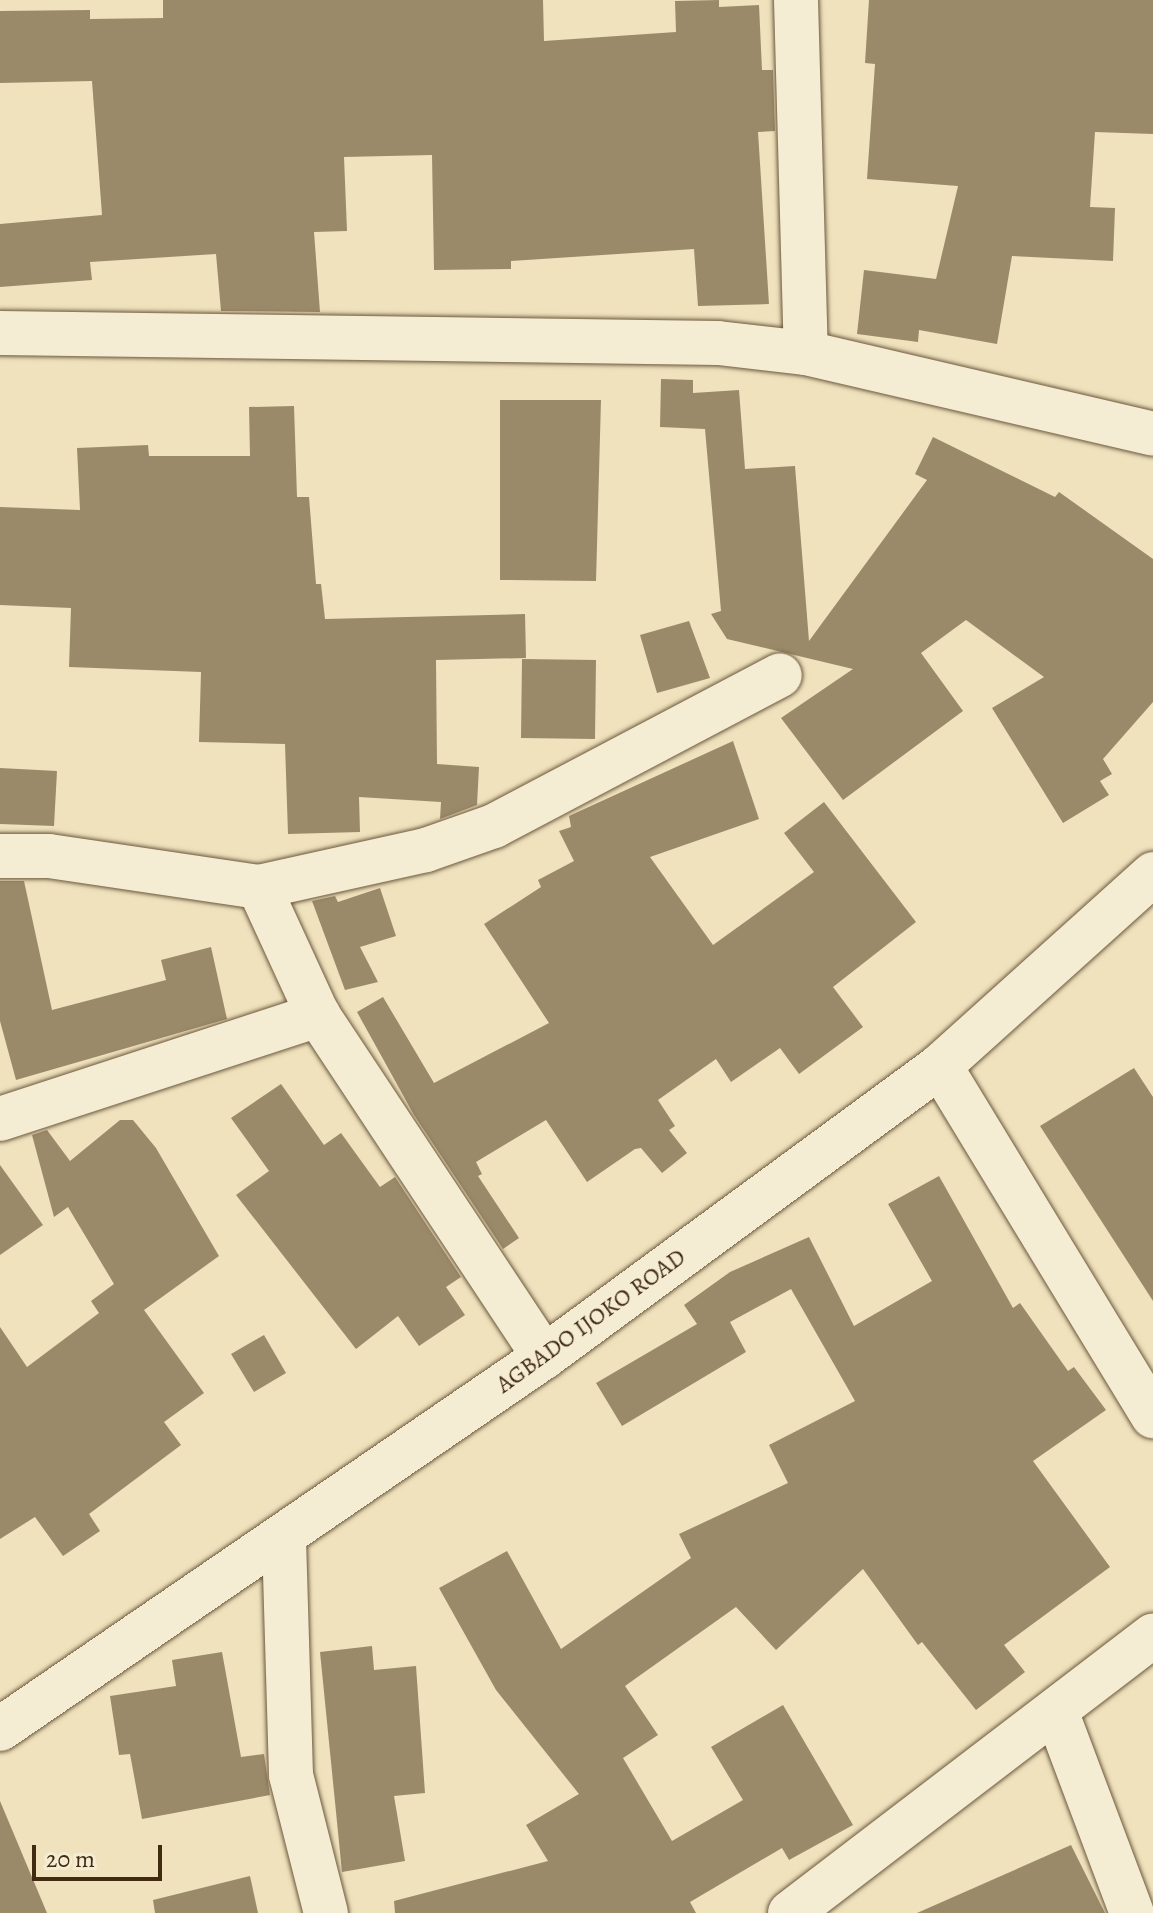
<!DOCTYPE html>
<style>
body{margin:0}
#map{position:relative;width:1153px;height:1913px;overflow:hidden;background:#efe2bd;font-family:Alegreya,serif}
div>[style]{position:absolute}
.building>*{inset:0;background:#9b8a6a}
.roads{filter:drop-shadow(0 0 2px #6c583c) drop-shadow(0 0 2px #6c583c)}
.minor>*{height:44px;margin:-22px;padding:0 22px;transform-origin:22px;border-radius:22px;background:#f5ecd4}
span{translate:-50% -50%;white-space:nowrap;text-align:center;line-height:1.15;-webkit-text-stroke:7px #f5ecd4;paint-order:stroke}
.street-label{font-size:24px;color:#402a11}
.scale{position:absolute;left:32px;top:1845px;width:130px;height:36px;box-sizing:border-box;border:4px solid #402a11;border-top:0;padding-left:10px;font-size:24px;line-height:28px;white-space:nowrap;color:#402a11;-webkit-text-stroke:6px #f5ecd4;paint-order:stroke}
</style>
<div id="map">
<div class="building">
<div style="clip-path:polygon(163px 0,543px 0,544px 41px,676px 32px,675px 1px,719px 0,719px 7px,759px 5px,762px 70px,773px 70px,775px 131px,758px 132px,769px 304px,698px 306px,694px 249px,511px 261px,511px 269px,434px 270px,432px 155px,344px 157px,347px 231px,314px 232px,320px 312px,221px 311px,216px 254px,90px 262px,92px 280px,0 287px,0 224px,102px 215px,92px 81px,0 83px,0 11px,90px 10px,90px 19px,163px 18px)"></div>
<div style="clip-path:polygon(869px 0,1153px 0,1153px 134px,1095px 132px,1090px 207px,1115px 208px,1113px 261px,1012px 256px,997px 344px,919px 330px,918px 342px,857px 334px,864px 270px,936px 279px,958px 186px,867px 179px,875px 64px,865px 63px)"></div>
<div style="clip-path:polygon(661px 379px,693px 380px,693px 393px,739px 390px,745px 469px,795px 466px,809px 641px,927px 480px,915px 474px,933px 437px,1055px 497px,1059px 492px,1153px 559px,1153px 702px,1103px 759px,1112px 774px,1100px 781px,1109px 795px,1063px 823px,992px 708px,1044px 677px,966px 620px,921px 653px,963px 711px,843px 800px,781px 718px,853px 669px,727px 639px,711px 614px,721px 611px,705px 429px,660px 427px)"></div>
<div style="clip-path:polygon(500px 400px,601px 400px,596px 581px,500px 580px)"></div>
<div style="clip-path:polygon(294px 406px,297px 497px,309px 497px,316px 584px,321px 584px,325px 619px,525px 614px,526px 658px,436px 660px,437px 764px,479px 767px,477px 805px,440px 819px,441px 802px,359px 797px,360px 832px,288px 834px,285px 744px,199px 742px,201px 672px,69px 667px,71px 608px,0 605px,0 507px,80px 510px,77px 448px,148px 445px,149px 456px,250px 456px,249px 407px)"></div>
<div style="clip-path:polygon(689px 621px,710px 678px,657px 693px,640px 635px)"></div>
<div style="clip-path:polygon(522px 659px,596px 660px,595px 739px,521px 738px)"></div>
<div style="clip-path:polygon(733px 741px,759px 819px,650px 857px,713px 945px,814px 872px,784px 833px,824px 802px,916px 922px,833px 987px,863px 1027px,799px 1074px,780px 1048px,731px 1082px,716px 1059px,658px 1100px,675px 1126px,669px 1130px,687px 1153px,662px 1173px,641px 1148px,635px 1149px,587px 1182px,546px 1120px,476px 1162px,482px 1174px,478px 1176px,519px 1238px,503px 1249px,414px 1115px,357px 1012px,383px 997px,434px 1083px,549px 1023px,484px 924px,541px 887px,538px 880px,574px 861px,559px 831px,571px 827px,569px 816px)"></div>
<div style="clip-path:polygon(0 768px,57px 771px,54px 826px,0 824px)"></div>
<div style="clip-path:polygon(0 881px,24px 881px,52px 1010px,166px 980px,161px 960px,211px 947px,227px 1019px,16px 1080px,0 1021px)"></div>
<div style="clip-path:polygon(380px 888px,396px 936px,360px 947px,378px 982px,345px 990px,312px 901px,335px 896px,338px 902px)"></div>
<div style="clip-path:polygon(1134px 1068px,1153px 1097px,1153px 1301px,1040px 1126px)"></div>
<div style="clip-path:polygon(281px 1084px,324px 1145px,341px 1133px,380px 1187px,395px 1177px,461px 1277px,446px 1287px,465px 1315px,419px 1346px,398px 1316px,356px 1349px,236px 1195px,269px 1171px,231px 1118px)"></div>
<div style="clip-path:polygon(120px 1120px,133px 1120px,156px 1148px,219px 1256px,144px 1310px,204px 1393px,164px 1422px,181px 1445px,89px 1514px,100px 1531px,63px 1556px,35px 1517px,0 1539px,0 1327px,27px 1367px,99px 1313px,91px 1301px,114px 1284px,68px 1207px,54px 1217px,32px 1135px,47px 1130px,70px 1161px)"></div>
<div style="clip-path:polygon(0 1165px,43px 1225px,0 1255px)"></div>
<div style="clip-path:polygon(939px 1176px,1013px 1308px,1020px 1303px,1068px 1371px,1074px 1367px,1106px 1410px,1033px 1461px,1110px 1567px,1004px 1645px,1025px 1672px,976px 1710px,922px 1642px,918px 1645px,863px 1569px,776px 1650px,736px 1607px,625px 1686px,658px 1735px,623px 1758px,672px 1841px,743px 1800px,711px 1747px,783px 1705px,853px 1825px,789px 1860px,782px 1848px,690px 1902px,696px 1913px,395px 1913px,394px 1901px,548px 1861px,526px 1825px,579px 1794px,496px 1690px,439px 1588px,507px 1551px,561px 1649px,691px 1558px,679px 1534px,788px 1483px,769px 1445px,855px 1401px,791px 1289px,730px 1322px,746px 1352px,622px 1426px,596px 1383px,697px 1324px,684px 1305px,730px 1272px,809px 1237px,854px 1326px,932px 1281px,888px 1204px)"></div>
<div style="clip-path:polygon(264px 1335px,286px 1373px,254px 1392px,231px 1354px)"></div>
<div style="clip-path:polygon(372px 1646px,374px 1670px,416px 1666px,425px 1793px,394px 1796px,405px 1861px,342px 1872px,320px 1652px)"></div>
<div style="clip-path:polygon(222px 1652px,241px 1757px,264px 1754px,270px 1795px,142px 1819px,130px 1754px,119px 1755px,110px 1696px,176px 1686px,172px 1660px)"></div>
<div style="clip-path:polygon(0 1801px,47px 1913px,0 1913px)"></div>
<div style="clip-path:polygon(1071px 1845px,1105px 1913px,917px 1913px)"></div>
<div style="clip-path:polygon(250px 1876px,258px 1913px,155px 1913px,153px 1900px)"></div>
</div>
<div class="roads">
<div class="minor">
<div style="left:796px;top:0;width:353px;rotate:88.4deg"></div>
<div style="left:0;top:333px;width:718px;rotate:0.8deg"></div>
<div style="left:718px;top:343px;width:89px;rotate:6.5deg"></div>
<div style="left:806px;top:353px;width:356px;rotate:13.1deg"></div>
<div style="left:0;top:856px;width:49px"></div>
<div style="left:49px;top:856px;width:212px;rotate:8.4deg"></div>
<div style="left:259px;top:887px;width:171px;rotate:-12.5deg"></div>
<div style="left:426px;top:850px;width:72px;rotate:-19.4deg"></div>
<div style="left:494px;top:826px;width:323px;rotate:-27.8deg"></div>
<div style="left:259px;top:887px;width:141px;rotate:65.3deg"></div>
<div style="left:318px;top:1015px;width:410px;rotate:56.5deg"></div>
<div style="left:940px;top:1066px;width:410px;rotate:58.7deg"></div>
<div style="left:0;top:1119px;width:335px;rotate:-18.1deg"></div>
<div style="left:284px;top:1539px;width:236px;rotate:88.3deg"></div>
<div style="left:291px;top:1775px;width:142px;rotate:75.8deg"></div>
<div style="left:1056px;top:1711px;width:216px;rotate:69.4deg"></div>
<div style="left:0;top:1729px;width:659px;rotate:-34.37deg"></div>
<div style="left:544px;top:1357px;width:491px;rotate:-36.3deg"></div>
<div style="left:940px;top:1066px;width:287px;rotate:-42deg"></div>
<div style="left:790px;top:1913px;width:457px;rotate:-37.4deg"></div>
</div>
</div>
<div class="street-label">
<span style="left:591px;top:1321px;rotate:-36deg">AGBADO IJOKO ROAD</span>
</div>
<div class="scale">20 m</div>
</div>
